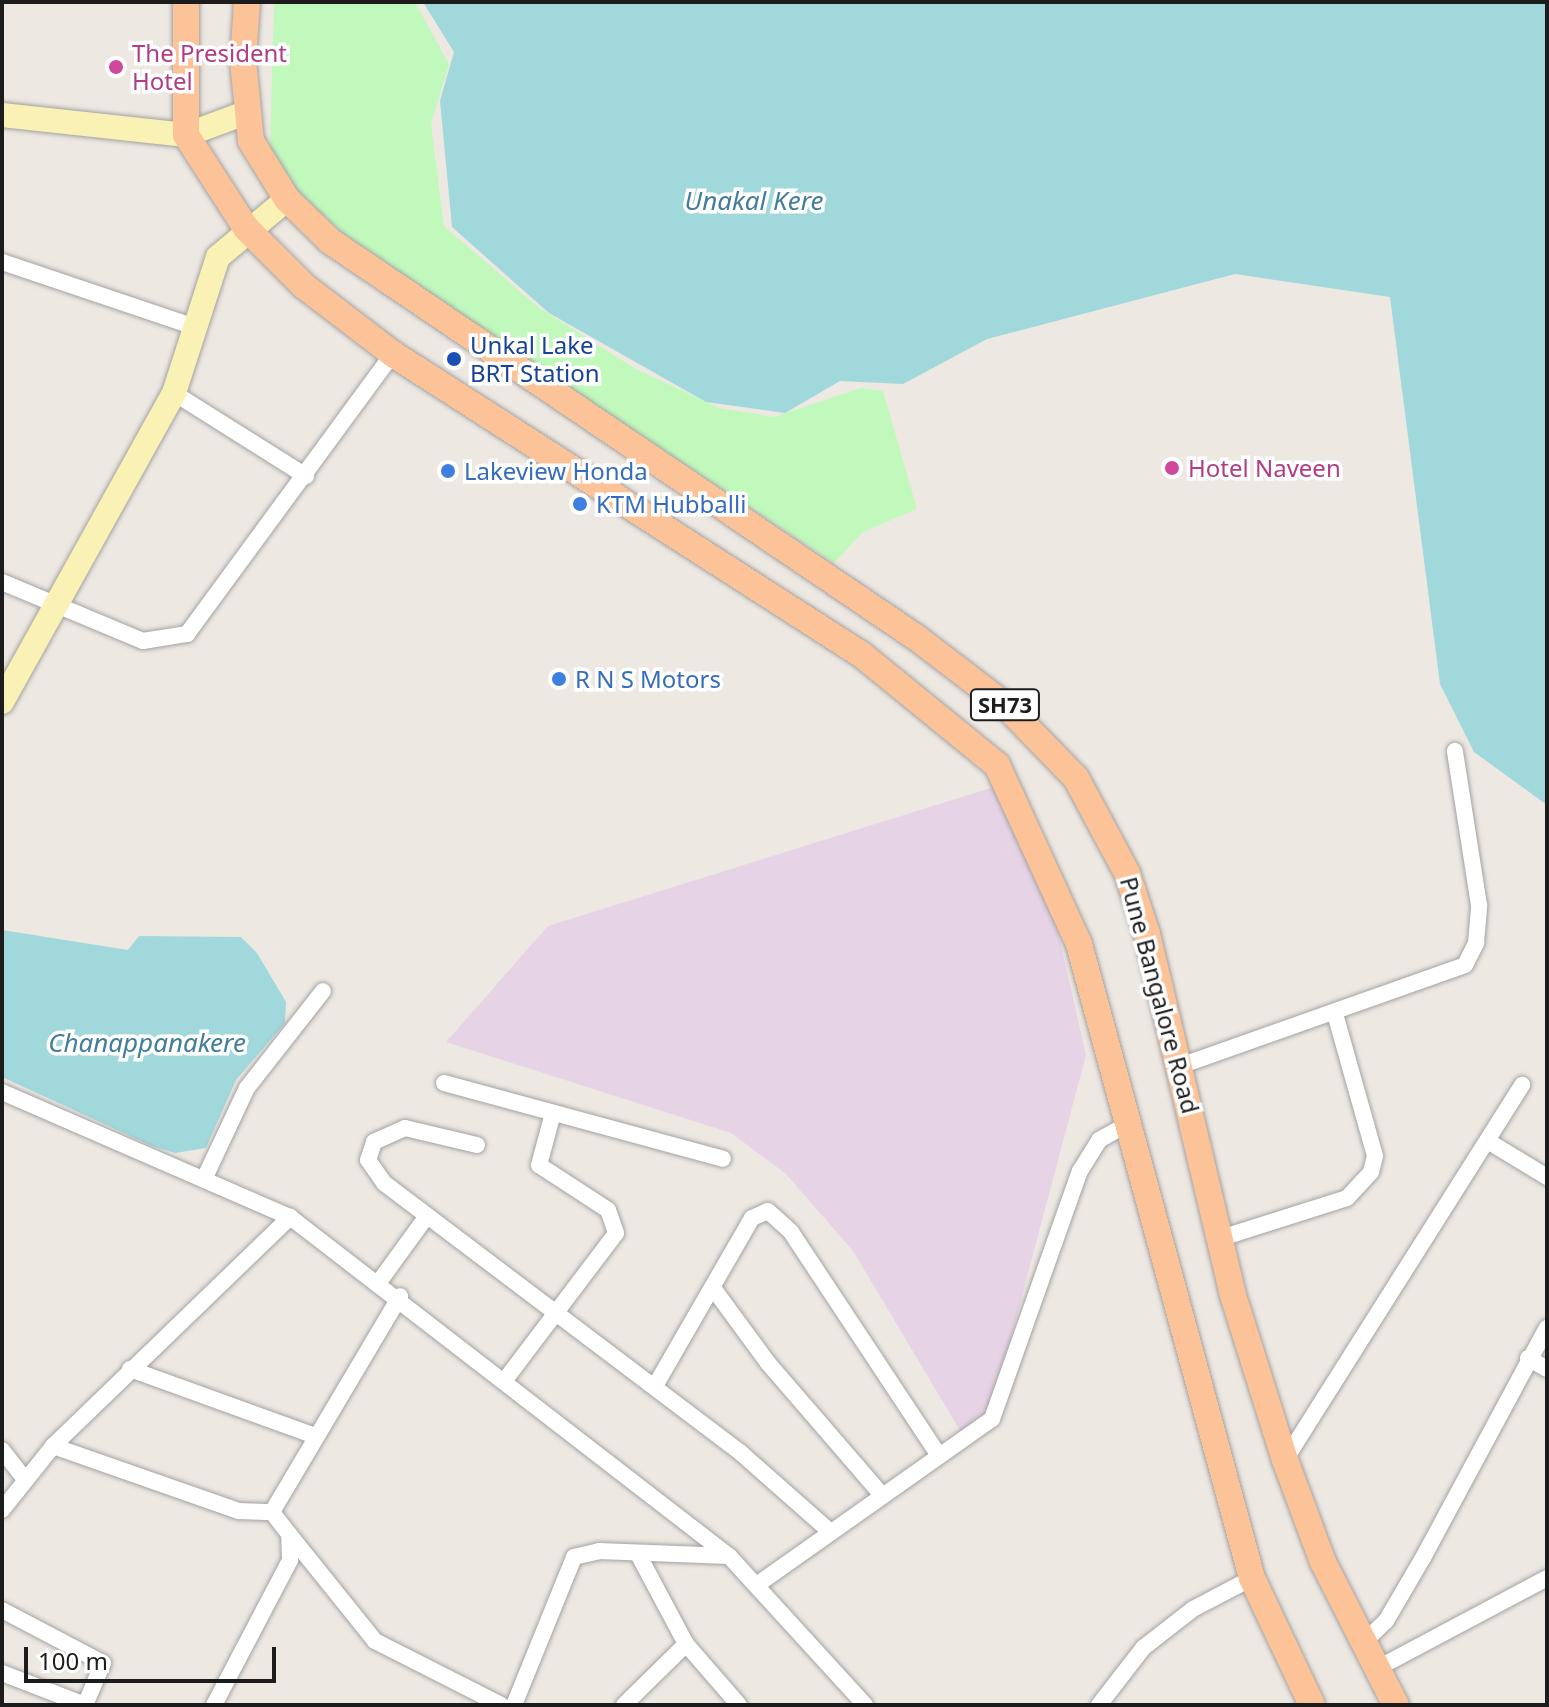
<!DOCTYPE html>
<style>
body{margin:0}
#map{position:relative;width:1549px;height:1707px;overflow:hidden;background:#eee8e2;font-family:"Noto Sans",sans-serif}
div>[style]{position:absolute}
.industrial>*{inset:0;background:#e7d3e6}
.park>*{inset:0;background:#c1f9bd}
.water>*{inset:0;background:#a1d8dc}
.roads{filter:drop-shadow(0 0 2px #a3a3a3) drop-shadow(0 0 2px #a3a3a3)}
.street>*{height:16px;margin:-8px;padding:0 8px;transform-origin:8px;border-radius:8px;background:#fff}
.secondary>*{height:24px;margin:-12px;padding:0 12px;transform-origin:12px;border-radius:12px;background:#f9f2b4}
.primary>*{height:26px;margin:-13px;padding:0 13px;transform-origin:13px;border-radius:13px;background:#fcc298}
.dots>*{width:22px;height:22px;translate:-50% -50%;box-sizing:border-box;border:4px solid #fff;border-radius:50%}
span{translate:-50% -50%;white-space:nowrap;text-align:center;line-height:1.15;-webkit-text-stroke:7px #fff;paint-order:stroke}
.shield-label span{padding:2px 6px;background:#fff;border:2px solid;border-radius:6px;-webkit-text-stroke-width:0}
.shield-label{font-size:22px;color:#1c1c1c;font-weight:700}
.hotel-label{font-size:24px;color:#b23c85}
.left{translate:0 -50%;text-align:left}
.transit-label{font-size:24px;color:#164399}
.shop-label{font-size:24px;color:#366cbe}
.street-label{font-size:24px;color:#1c1c1c}
.water-label{font-size:26px;color:#437d9c;font-style:italic}
.frame{position:absolute;inset:0;border:4px solid #1c1c1c;pointer-events:none}
.scale{position:absolute;left:24px;top:1647px;width:252px;height:36px;box-sizing:border-box;border:4px solid #1c1c1c;border-top:0;padding-left:10px;font-size:24px;line-height:28px;white-space:nowrap;color:#1c1c1c;-webkit-text-stroke:6px #fff;paint-order:stroke}
</style>
<div id="map">
<div class="industrial">
<div style="clip-path:polygon(994px 787px,1044px 870px,1086px 1055px,985px 1435px,964px 1437px,853px 1251px,786px 1174px,731px 1133px,446px 1042px,548px 926px)"></div>
</div>
<div class="park">
<div style="clip-path:polygon(274px 2px,415px 2px,449px 64px,431px 124px,444px 226px,538px 307px,634px 368px,719px 408px,774px 417px,861px 388px,883px 391px,917px 509px,863px 532px,834px 563px,372px 258px,297px 193px,270px 150px)"></div>
</div>
<div class="water">
<div style="clip-path:polygon(423px 2px,1547px 2px,1547px 805px,1474px 752px,1440px 684px,1390px 297px,1235px 274px,987px 339px,903px 384px,840px 381px,785px 413px,706px 402px,549px 313px,452px 227px,440px 101px,454px 52px)"></div>
<div style="clip-path:polygon(2px 930px,128px 950px,139px 936px,241px 937px,257px 953px,286px 1002px,285px 1023px,236px 1080px,206px 1148px,175px 1153px,152px 1146px,2px 1077px)"></div>
</div>
<div class="roads">
<div class="street">
<div style="left:2px;top:262px;width:207px;rotate:18.6deg"></div>
<div style="left:174px;top:393px;width:156px;rotate:32.2deg"></div>
<div style="left:2px;top:582px;width:153px;rotate:22.7deg"></div>
<div style="left:143px;top:641px;width:45px;rotate:-9deg"></div>
<div style="left:187px;top:634px;width:348px;rotate:-53.7deg"></div>
<div style="left:1180px;top:1066px;width:302px;rotate:-19.5deg"></div>
<div style="left:1465px;top:965px;width:25px;rotate:-63deg"></div>
<div style="left:1476px;top:943px;width:38px;rotate:-85deg"></div>
<div style="left:1479px;top:905px;width:156px;rotate:-98.9deg"></div>
<div style="left:444px;top:1083px;width:289px;rotate:15.2deg"></div>
<div style="left:2px;top:1092px;width:314px;rotate:23.5deg"></div>
<div style="left:290px;top:1217px;width:555px;rotate:37.68deg"></div>
<div style="left:729px;top:1556px;width:202px;rotate:47.6deg"></div>
<div style="left:1491px;top:1143px;width:66px;rotate:31.3deg"></div>
<div style="left:477px;top:1145px;width:74px;rotate:-166.7deg"></div>
<div style="left:405px;top:1128px;width:34px;rotate:156deg"></div>
<div style="left:374px;top:1142px;width:19px;rotate:108deg"></div>
<div style="left:368px;top:1160px;width:28px;rotate:55deg"></div>
<div style="left:384px;top:1183px;width:448px;rotate:37.1deg"></div>
<div style="left:741px;top:1453px;width:116px;rotate:41.5deg"></div>
<div style="left:206px;top:1175px;width:96px;rotate:-64.8deg"></div>
<div style="left:247px;top:1088px;width:123px;rotate:-51.9deg"></div>
<div style="left:1221px;top:1238px;width:132px;rotate:-17.6deg"></div>
<div style="left:1347px;top:1198px;width:35px;rotate:-47deg"></div>
<div style="left:1371px;top:1172px;width:16px;rotate:-76deg"></div>
<div style="left:1375px;top:1156px;width:148px;rotate:-105.7deg"></div>
<div style="left:379px;top:1282px;width:82px;rotate:-54deg"></div>
<div style="left:713px;top:1288px;width:93px;rotate:53.7deg"></div>
<div style="left:768px;top:1363px;width:174px;rotate:49.2deg"></div>
<div style="left:1528px;top:1358px;width:22px;rotate:30deg"></div>
<div style="left:130px;top:1369px;width:197px;rotate:19.9deg"></div>
<div style="left:505px;top:1380px;width:184px;rotate:-52.9deg"></div>
<div style="left:616px;top:1233px;width:24px;rotate:-109deg"></div>
<div style="left:608px;top:1210px;width:82px;rotate:-146.9deg"></div>
<div style="left:539px;top:1165px;width:54px;rotate:-74.9deg"></div>
<div style="left:655px;top:1386px;width:194px;rotate:-60deg"></div>
<div style="left:752px;top:1218px;width:17px;rotate:-24deg"></div>
<div style="left:768px;top:1211px;width:31px;rotate:42deg"></div>
<div style="left:791px;top:1232px;width:268px;rotate:56.5deg"></div>
<div style="left:53px;top:1446px;width:197px;rotate:19.3deg"></div>
<div style="left:239px;top:1511px;width:33px;rotate:2deg"></div>
<div style="left:272px;top:1512px;width:251px;rotate:-59.3deg"></div>
<div style="left:2px;top:1450px;width:36px;rotate:52deg"></div>
<div style="left:1285px;top:1460px;width:444px;rotate:-57.7deg"></div>
<div style="left:2px;top:1510px;width:82px;rotate:-51.4deg"></div>
<div style="left:53px;top:1446px;width:330px;rotate:-44deg"></div>
<div style="left:289px;top:1534px;width:137px;rotate:51.2deg"></div>
<div style="left:375px;top:1641px;width:141px;rotate:26.9deg"></div>
<div style="left:638px;top:1554px;width:102px;rotate:61.9deg"></div>
<div style="left:686px;top:1644px;width:81px;rotate:49deg"></div>
<div style="left:758px;top:1584px;width:286px;rotate:-35.2deg"></div>
<div style="left:992px;top:1419px;width:263px;rotate:-70.5deg"></div>
<div style="left:1080px;top:1171px;width:36px;rotate:-58deg"></div>
<div style="left:1099px;top:1140px;width:31px;rotate:-29deg"></div>
<div style="left:2px;top:1610px;width:114px;rotate:27.7deg"></div>
<div style="left:103px;top:1663px;width:46px;rotate:113.2deg"></div>
<div style="left:1362px;top:1644px;width:33px;rotate:-44deg"></div>
<div style="left:1386px;top:1621px;width:75px;rotate:-59.7deg"></div>
<div style="left:1424px;top:1556px;width:259px;rotate:-61.7deg"></div>
<div style="left:1376px;top:1669px;width:194px;rotate:-28deg"></div>
<div style="left:2px;top:1673px;width:89px;rotate:21.1deg"></div>
<div style="left:214px;top:1705px;width:164px;rotate:-62.3deg"></div>
<div style="left:290px;top:1560px;width:26px;rotate:-92deg"></div>
<div style="left:289px;top:1534px;width:28px;rotate:-128deg"></div>
<div style="left:514px;top:1705px;width:160px;rotate:-67.9deg"></div>
<div style="left:574px;top:1557px;width:26px;rotate:-13deg"></div>
<div style="left:599px;top:1551px;width:130px;rotate:2.2deg"></div>
<div style="left:624px;top:1705px;width:87px;rotate:-44.5deg"></div>
<div style="left:1099px;top:1705px;width:72px;rotate:-52.3deg"></div>
<div style="left:1143px;top:1648px;width:63px;rotate:-38deg"></div>
<div style="left:1193px;top:1609px;width:67px;rotate:-27.7deg"></div>
</div>
<div class="secondary">
<div style="left:2px;top:115px;width:185px;rotate:6.2deg"></div>
<div style="left:186px;top:135px;width:66px;rotate:-20.4deg"></div>
<div style="left:2px;top:702px;width:354px;rotate:-60.9deg"></div>
<div style="left:174px;top:393px;width:143px;rotate:-72.1deg"></div>
<div style="left:218px;top:257px;width:90px;rotate:-40deg"></div>
</div>
<div class="primary">
<div style="left:186px;top:2px;width:133px;rotate:90deg"></div>
<div style="left:186px;top:135px;width:111px;rotate:57.2deg"></div>
<div style="left:246px;top:228px;width:82px;rotate:45deg"></div>
<div style="left:304px;top:286px;width:112px;rotate:37.4deg"></div>
<div style="left:393px;top:354px;width:557px;rotate:32.69deg"></div>
<div style="left:862px;top:655px;width:174px;rotate:39.2deg"></div>
<div style="left:997px;top:765px;width:197px;rotate:65.4deg"></div>
<div style="left:1079px;top:944px;width:657px;rotate:74.74deg"></div>
<div style="left:1252px;top:1578px;width:140px;rotate:64.7deg"></div>
<div style="left:247px;top:2px;width:59px;rotate:93.9deg"></div>
<div style="left:243px;top:61px;width:80px;rotate:84.3deg"></div>
<div style="left:251px;top:141px;width:68px;rotate:58.2deg"></div>
<div style="left:287px;top:199px;width:60px;rotate:44.3deg"></div>
<div style="left:330px;top:241px;width:709px;rotate:34.07deg"></div>
<div style="left:917px;top:638px;width:112px;rotate:37.4deg"></div>
<div style="left:1006px;top:706px;width:100px;rotate:45.8deg"></div>
<div style="left:1076px;top:778px;width:108px;rotate:61.8deg"></div>
<div style="left:1127px;top:873px;width:64px;rotate:71.8deg"></div>
<div style="left:1147px;top:934px;width:368px;rotate:76.6deg"></div>
<div style="left:1232px;top:1292px;width:176px;rotate:72.5deg"></div>
<div style="left:1285px;top:1460px;width:109px;rotate:69.6deg"></div>
<div style="left:1323px;top:1562px;width:161px;rotate:63deg"></div>
</div>
</div>
<div class="dots">
<div style="left:116px;top:67px;background:#d1479c"></div>
<div style="left:454px;top:359px;background:#1a4fb4"></div>
<div style="left:1172px;top:468px;background:#d1479c"></div>
<div style="left:448px;top:471px;background:#3f7fe0"></div>
<div style="left:580px;top:504px;background:#3f7fe0"></div>
<div style="left:559px;top:679px;background:#3f7fe0"></div>
</div>
<div class="shield-label">
<span style="left:1005px;top:705px">SH73</span>
</div>
<div class="hotel-label">
<span class="left" style="left:132px;top:67px">The President<br>Hotel</span>
<span class="left" style="left:1188px;top:468px">Hotel Naveen</span>
</div>
<div class="transit-label">
<span class="left" style="left:470px;top:359px">Unkal Lake<br>BRT Station</span>
</div>
<div class="shop-label">
<span class="left" style="left:464px;top:471px">Lakeview Honda</span>
<span class="left" style="left:596px;top:504px">KTM Hubballi</span>
<span class="left" style="left:575px;top:679px">R N S Motors</span>
</div>
<div class="street-label">
<span style="left:1160px;top:995px;rotate:75deg">Pune Bangalore Road</span>
</div>
<div class="water-label">
<span style="left:754px;top:201px">Unakal Kere</span>
<span style="left:147px;top:1043px">Chanappanakere</span>
</div>
<div class="frame"></div>
<div class="scale">100 m</div>
</div>
